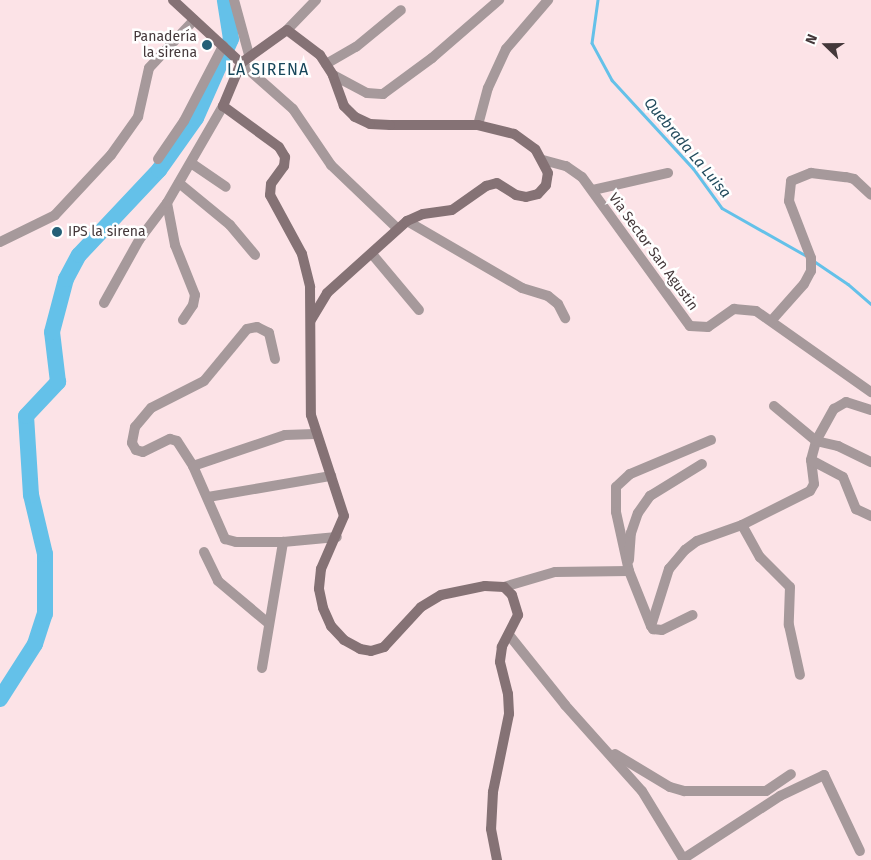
<!DOCTYPE html>
<meta charset="utf-8">
<style>
body{margin:0}
#map{position:relative;width:871px;height:860px;overflow:hidden;background:#fce3e7;font-family:"Fira Sans",sans-serif}
div>[style]{position:absolute}
.stream>*{height:2.5px;margin:-1.25px;padding:0 1.25px;transform-origin:1.25px;border-radius:1.25px;background:#64c1e9}
.river>*{height:16px;margin:-8px;padding:0 8px;transform-origin:8px;border-radius:8px;background:#64c1e9}
.street>*{height:10px;margin:-5px;padding:0 5px;transform-origin:5px;border-radius:5px;background:#a6999b}
.secondary>*{height:10px;margin:-5px;padding:0 5px;transform-origin:5px;border-radius:5px;background:#857275}
.dots>*{width:14px;height:14px;translate:-50% -50%;box-sizing:border-box;border:2px solid #fff;border-radius:50%}
span{translate:-50% -50%;white-space:nowrap;text-align:center;line-height:1.15;-webkit-text-stroke:5px #fff;paint-order:stroke}
.poi-label{font-size:14px;color:#44383a}
.right{translate:-100% -50%;text-align:right}
.left{translate:0 -50%;text-align:left}
.street-label{font-size:14px;color:#44383a}
.water-label{font-size:15px;color:#234b5d;font-style:italic}
.quarter-label{font-size:16px;color:#18475b;letter-spacing:1px}
.north{position:absolute;left:801px;top:20px;width:50px;height:50px;-webkit-text-stroke:4px #fff;paint-order:stroke;rotate:292deg;font-size:14px;font-weight:700;line-height:20px;text-align:center;color:#44383a}
.north::after{content:'';display:block;margin:auto;width:18px;height:22px;background:#44383a;clip-path:polygon(50% 0,100% 100%,50% 72%,0 100%)}
</style>
<div id="map">
<div class="stream">
<div style="left:598px;top:0;width:43px;rotate:97.9deg"></div>
<div style="left:592px;top:43px;width:42px;rotate:61.6deg"></div>
<div style="left:612px;top:80px;width:120px;rotate:47.4deg"></div>
<div style="left:693px;top:168px;width:49px;rotate:54.1deg"></div>
<div style="left:722px;top:208px;width:95px;rotate:29.5deg"></div>
<div style="left:814px;top:261px;width:41px;rotate:34.1deg"></div>
<div style="left:848px;top:284px;width:30px;rotate:41deg"></div>
</div>
<div class="river">
<div style="left:0;top:699px;width:65px;rotate:-57.5deg"></div>
<div style="left:35px;top:644px;width:32px;rotate:-72deg"></div>
<div style="left:45px;top:614px;width:60px;rotate:-90deg"></div>
<div style="left:45px;top:554px;width:61px;rotate:-103.3deg"></div>
<div style="left:31px;top:495px;width:79px;rotate:-93.6deg"></div>
<div style="left:26px;top:416px;width:47px;rotate:-46.7deg"></div>
<div style="left:58px;top:382px;width:50px;rotate:-96.8deg"></div>
<div style="left:52px;top:332px;width:55px;rotate:-75.2deg"></div>
<div style="left:66px;top:279px;width:27px;rotate:-62deg"></div>
<div style="left:79px;top:255px;width:117px;rotate:-46.7deg"></div>
<div style="left:159px;top:170px;width:64px;rotate:-54.6deg"></div>
<div style="left:196px;top:118px;width:86px;rotate:-66.1deg"></div>
<div style="left:231px;top:39px;width:39px;rotate:-99deg"></div>
</div>
<div class="street">
<div style="left:234px;top:0;width:57px;rotate:74.7deg"></div>
<div style="left:287px;top:30px;width:42px;rotate:-46deg"></div>
<div style="left:241px;top:63px;width:69px;rotate:41.5deg"></div>
<div style="left:293px;top:109px;width:68px;rotate:55.8deg"></div>
<div style="left:331px;top:165px;width:91px;rotate:43.7deg"></div>
<div style="left:326px;top:64px;width:34px;rotate:-30deg"></div>
<div style="left:356px;top:47px;width:58px;rotate:-39.4deg"></div>
<div style="left:333px;top:75px;width:38px;rotate:28deg"></div>
<div style="left:367px;top:93px;width:16px;rotate:4deg"></div>
<div style="left:383px;top:94px;width:61px;rotate:-36.3deg"></div>
<div style="left:432px;top:58px;width:89px;rotate:-40.9deg"></div>
<div style="left:478px;top:125px;width:38px;rotate:-75deg"></div>
<div style="left:488px;top:88px;width:43px;rotate:-65.2deg"></div>
<div style="left:506px;top:49px;width:65px;rotate:-49.4deg"></div>
<div style="left:158px;top:159px;width:46px;rotate:-55.6deg"></div>
<div style="left:184px;top:121px;width:85px;rotate:-62.5deg"></div>
<div style="left:543px;top:160px;width:24px;rotate:15deg"></div>
<div style="left:566px;top:166px;width:19px;rotate:35deg"></div>
<div style="left:582px;top:177px;width:184px;rotate:54.1deg"></div>
<div style="left:690px;top:326px;width:18px;rotate:3deg"></div>
<div style="left:708px;top:327px;width:32px;rotate:-35deg"></div>
<div style="left:734px;top:309px;width:22px;rotate:5deg"></div>
<div style="left:756px;top:311px;width:141px;rotate:35.2deg"></div>
<div style="left:191px;top:163px;width:42px;rotate:34.4deg"></div>
<div style="left:179px;top:183px;width:66px;rotate:39.5deg"></div>
<div style="left:230px;top:225px;width:39px;rotate:50deg"></div>
<div style="left:593px;top:190px;width:77px;rotate:-12.8deg"></div>
<div style="left:167px;top:203px;width:43px;rotate:79.2deg"></div>
<div style="left:175px;top:245px;width:54px;rotate:68.2deg"></div>
<div style="left:195px;top:295px;width:10px;rotate:101deg"></div>
<div style="left:193px;top:305px;width:18px;rotate:124deg"></div>
<div style="left:407px;top:221px;width:133px;rotate:30.2deg"></div>
<div style="left:522px;top:288px;width:27px;rotate:17deg"></div>
<div style="left:548px;top:296px;width:13px;rotate:39deg"></div>
<div style="left:558px;top:304px;width:16px;rotate:63deg"></div>
<div style="left:0;top:242px;width:61px;rotate:-26.1deg"></div>
<div style="left:55px;top:215px;width:82px;rotate:-47deg"></div>
<div style="left:111px;top:155px;width:47px;rotate:-54.6deg"></div>
<div style="left:138px;top:117px;width:50px;rotate:-77.3deg"></div>
<div style="left:149px;top:68px;width:66px;rotate:-46.8deg"></div>
<div style="left:372px;top:254px;width:73px;rotate:50deg"></div>
<div style="left:104px;top:303px;width:72px;rotate:-60.9deg"></div>
<div style="left:139px;top:240px;width:46px;rotate:-52.9deg"></div>
<div style="left:167px;top:203px;width:112px;rotate:-60deg"></div>
<div style="left:772px;top:320px;width:48px;rotate:-48.4deg"></div>
<div style="left:804px;top:284px;width:15px;rotate:-62deg"></div>
<div style="left:811px;top:271px;width:13px;rotate:-90deg"></div>
<div style="left:811px;top:258px;width:61px;rotate:-111.1deg"></div>
<div style="left:789px;top:201px;width:20px;rotate:-84deg"></div>
<div style="left:791px;top:181px;width:22px;rotate:-22deg"></div>
<div style="left:811px;top:173px;width:35px;rotate:7deg"></div>
<div style="left:846px;top:177px;width:8px;rotate:14deg"></div>
<div style="left:854px;top:179px;width:23px;rotate:43deg"></div>
<div style="left:275px;top:359px;width:27px;rotate:-103deg"></div>
<div style="left:269px;top:333px;width:13px;rotate:-153deg"></div>
<div style="left:257px;top:327px;width:10px;rotate:169deg"></div>
<div style="left:247px;top:329px;width:67px;rotate:129.6deg"></div>
<div style="left:204px;top:381px;width:59px;rotate:153deg"></div>
<div style="left:151px;top:408px;width:25px;rotate:130deg"></div>
<div style="left:135px;top:427px;width:16px;rotate:101deg"></div>
<div style="left:132px;top:443px;width:8px;rotate:60deg"></div>
<div style="left:136px;top:450px;width:7px;rotate:16deg"></div>
<div style="left:143px;top:452px;width:30px;rotate:-26deg"></div>
<div style="left:170px;top:439px;width:7px;rotate:16deg"></div>
<div style="left:177px;top:441px;width:30px;rotate:57deg"></div>
<div style="left:193px;top:466px;width:80px;rotate:66.3deg"></div>
<div style="left:225px;top:539px;width:11px;rotate:15deg"></div>
<div style="left:236px;top:542px;width:47px"></div>
<div style="left:283px;top:542px;width:54px;rotate:-5.3deg"></div>
<div style="left:774px;top:406px;width:55px;rotate:39.8deg"></div>
<div style="left:816px;top:441px;width:23px;rotate:13deg"></div>
<div style="left:838px;top:446px;width:37px;rotate:26deg"></div>
<div style="left:711px;top:440px;width:88px;rotate:157.2deg"></div>
<div style="left:630px;top:474px;width:19px;rotate:137deg"></div>
<div style="left:616px;top:487px;width:25px;rotate:90deg"></div>
<div style="left:616px;top:512px;width:60px;rotate:77.6deg"></div>
<div style="left:629px;top:571px;width:59px;rotate:68.2deg"></div>
<div style="left:651px;top:626px;width:60px;rotate:-72.5deg"></div>
<div style="left:669px;top:569px;width:25px;rotate:-50deg"></div>
<div style="left:685px;top:550px;width:15px;rotate:-37deg"></div>
<div style="left:697px;top:541px;width:48px;rotate:-19.6deg"></div>
<div style="left:742px;top:525px;width:76px;rotate:-26.6deg"></div>
<div style="left:810px;top:491px;width:8px;rotate:-60deg"></div>
<div style="left:814px;top:484px;width:24px;rotate:-97deg"></div>
<div style="left:811px;top:460px;width:20px;rotate:-75deg"></div>
<div style="left:816px;top:441px;width:37px;rotate:-61deg"></div>
<div style="left:834px;top:409px;width:14px;rotate:-30deg"></div>
<div style="left:846px;top:402px;width:26px;rotate:18deg"></div>
<div style="left:811px;top:460px;width:36px;rotate:28deg"></div>
<div style="left:843px;top:477px;width:35px;rotate:68deg"></div>
<div style="left:856px;top:509px;width:17px;rotate:25deg"></div>
<div style="left:193px;top:466px;width:97px;rotate:-18.6deg"></div>
<div style="left:285px;top:435px;width:30px;rotate:-2deg"></div>
<div style="left:208px;top:497px;width:125px;rotate:-9.7deg"></div>
<div style="left:742px;top:525px;width:37px;rotate:61deg"></div>
<div style="left:760px;top:557px;width:42px;rotate:45deg"></div>
<div style="left:790px;top:587px;width:38px;rotate:92deg"></div>
<div style="left:789px;top:625px;width:51px;rotate:77.6deg"></div>
<div style="left:204px;top:552px;width:32px;rotate:64deg"></div>
<div style="left:218px;top:581px;width:65px;rotate:40deg"></div>
<div style="left:629px;top:560px;width:27px;rotate:-86deg"></div>
<div style="left:631px;top:533px;width:21px;rotate:-71deg"></div>
<div style="left:638px;top:513px;width:21px;rotate:-55deg"></div>
<div style="left:650px;top:496px;width:61px;rotate:-31.6deg"></div>
<div style="left:504px;top:587px;width:53px;rotate:-16.4deg"></div>
<div style="left:555px;top:572px;width:74px;rotate:-0.8deg"></div>
<div style="left:651px;top:626px;width:4px;rotate:56deg"></div>
<div style="left:653px;top:629px;width:9px;rotate:6deg"></div>
<div style="left:662px;top:630px;width:34px;rotate:-26deg"></div>
<div style="left:509px;top:635px;width:90px;rotate:51.3deg"></div>
<div style="left:565px;top:705px;width:115px;rotate:48.2deg"></div>
<div style="left:642px;top:791px;width:81px;rotate:58.7deg"></div>
<div style="left:262px;top:668px;width:128px;rotate:-80.5deg"></div>
<div style="left:615px;top:754px;width:64px;rotate:31deg"></div>
<div style="left:670px;top:787px;width:15px;rotate:16deg"></div>
<div style="left:684px;top:791px;width:82px"></div>
<div style="left:766px;top:791px;width:30px;rotate:-34deg"></div>
<div style="left:683px;top:859px;width:116px;rotate:-33deg"></div>
<div style="left:780px;top:796px;width:49px;rotate:-25.5deg"></div>
<div style="left:824px;top:775px;width:84px;rotate:64.7deg"></div>
</div>
<div class="secondary">
<div style="left:173px;top:0;width:93px;rotate:42.8deg"></div>
<div style="left:311px;top:320px;width:31px;rotate:-59deg"></div>
<div style="left:327px;top:293px;width:108px;rotate:-42deg"></div>
<div style="left:407px;top:221px;width:17px;rotate:-24deg"></div>
<div style="left:423px;top:214px;width:29px;rotate:-8deg"></div>
<div style="left:452px;top:210px;width:42px;rotate:-35.2deg"></div>
<div style="left:486px;top:186px;width:11px;rotate:-15deg"></div>
<div style="left:497px;top:183px;width:22px;rotate:32deg"></div>
<div style="left:516px;top:195px;width:10px;rotate:11deg"></div>
<div style="left:526px;top:197px;width:12px;rotate:-14deg"></div>
<div style="left:538px;top:194px;width:12px;rotate:-48deg"></div>
<div style="left:546px;top:185px;width:12px;rotate:-81deg"></div>
<div style="left:548px;top:173px;width:27px;rotate:-118deg"></div>
<div style="left:535px;top:149px;width:26px;rotate:-144deg"></div>
<div style="left:514px;top:134px;width:37px;rotate:-166deg"></div>
<div style="left:478px;top:125px;width:88px;rotate:180deg"></div>
<div style="left:390px;top:125px;width:20px;rotate:-177deg"></div>
<div style="left:370px;top:124px;width:17px;rotate:-155deg"></div>
<div style="left:355px;top:117px;width:16px;rotate:-135deg"></div>
<div style="left:344px;top:106px;width:33px;rotate:-110deg"></div>
<div style="left:333px;top:75px;width:24px;rotate:-123deg"></div>
<div style="left:320px;top:55px;width:41px;rotate:-142.9deg"></div>
<div style="left:287px;top:30px;width:57px;rotate:144.3deg"></div>
<div style="left:241px;top:63px;width:47px;rotate:112.7deg"></div>
<div style="left:223px;top:106px;width:69px;rotate:36.2deg"></div>
<div style="left:279px;top:147px;width:12px;rotate:59deg"></div>
<div style="left:285px;top:157px;width:9px;rotate:96deg"></div>
<div style="left:284px;top:166px;width:22px;rotate:126deg"></div>
<div style="left:271px;top:184px;width:11px;rotate:95deg"></div>
<div style="left:270px;top:195px;width:67px;rotate:61.5deg"></div>
<div style="left:302px;top:254px;width:34px;rotate:76deg"></div>
<div style="left:310px;top:287px;width:128px;rotate:89.6deg"></div>
<div style="left:311px;top:415px;width:106px;rotate:71.9deg"></div>
<div style="left:344px;top:516px;width:58px;rotate:113.5deg"></div>
<div style="left:321px;top:569px;width:20px;rotate:96deg"></div>
<div style="left:319px;top:589px;width:19px;rotate:78deg"></div>
<div style="left:323px;top:608px;width:20px;rotate:66deg"></div>
<div style="left:331px;top:626px;width:19px;rotate:47deg"></div>
<div style="left:344px;top:640px;width:18px;rotate:29deg"></div>
<div style="left:360px;top:649px;width:11px;rotate:10deg"></div>
<div style="left:371px;top:651px;width:14px;rotate:-17deg"></div>
<div style="left:384px;top:647px;width:54px;rotate:-47.2deg"></div>
<div style="left:421px;top:607px;width:23px;rotate:-31deg"></div>
<div style="left:441px;top:595px;width:45px;rotate:-11.6deg"></div>
<div style="left:485px;top:586px;width:19px;rotate:3deg"></div>
<div style="left:504px;top:587px;width:11px;rotate:45deg"></div>
<div style="left:512px;top:595px;width:21px;rotate:73deg"></div>
<div style="left:518px;top:615px;width:36px;rotate:117deg"></div>
<div style="left:502px;top:647px;width:15px;rotate:98deg"></div>
<div style="left:500px;top:662px;width:33px;rotate:76deg"></div>
<div style="left:508px;top:694px;width:20px;rotate:87deg"></div>
<div style="left:509px;top:714px;width:80px;rotate:101.6deg"></div>
<div style="left:493px;top:792px;width:37px;rotate:93deg"></div>
<div style="left:491px;top:829px;width:32px;rotate:79deg"></div>
</div>
<div class="dots">
<div style="left:207px;top:45px;background:#245f77"></div>
<div style="left:57px;top:232px;background:#245f77"></div>
</div>
<div class="poi-label">
<span class="right" style="left:197px;top:45px">Panadería<br>la sirena</span>
<span class="left" style="left:68px;top:232px">IPS la sirena</span>
</div>
<div class="street-label">
<span style="left:653px;top:252px;rotate:54deg">Via Sector San Agustin</span>
</div>
<div class="water-label">
<span style="left:687px;top:148px;rotate:50deg">Quebrada La Luisa</span>
</div>
<div class="quarter-label">
<span style="left:268px;top:70px">LA SIRENA</span>
</div>
<div class="north">N</div>
</div>
